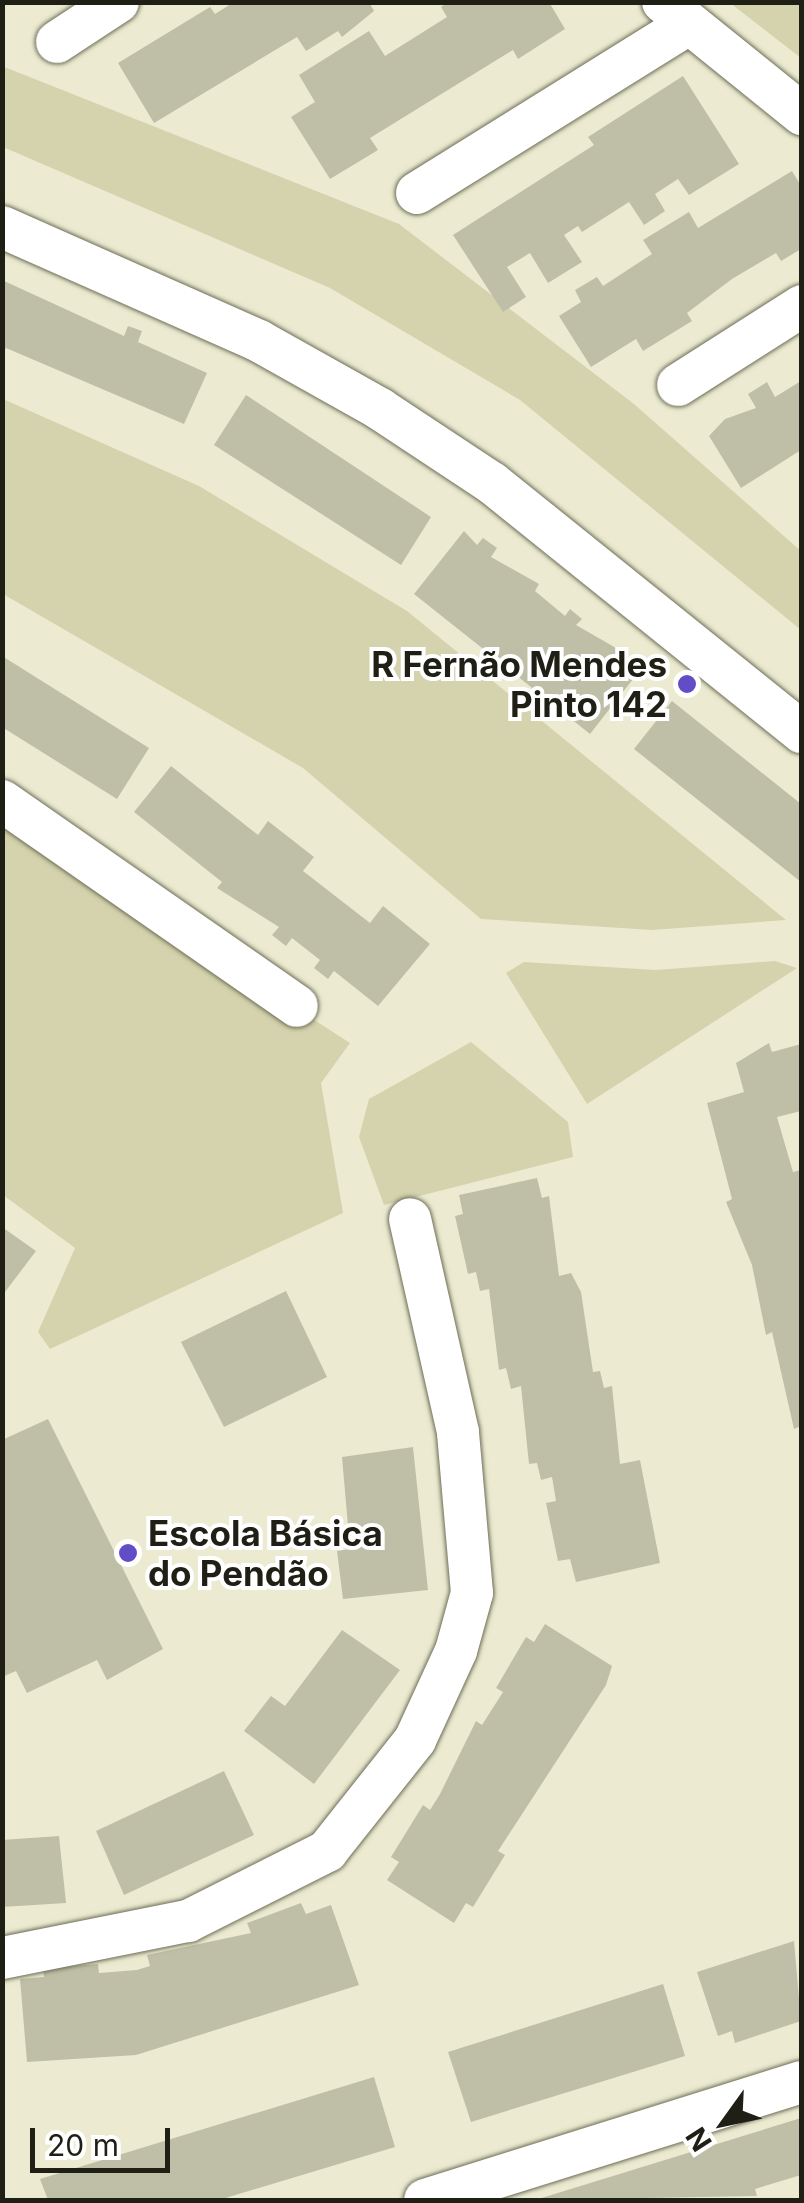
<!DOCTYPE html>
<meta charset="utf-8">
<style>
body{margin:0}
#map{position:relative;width:804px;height:2203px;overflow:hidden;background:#ecebd2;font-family:Inter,sans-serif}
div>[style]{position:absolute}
.green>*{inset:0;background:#d4d3ad}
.building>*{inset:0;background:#bfbfa7}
.roads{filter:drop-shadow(0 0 2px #6e6d57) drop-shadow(0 0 2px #6e6d57)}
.minor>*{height:42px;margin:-21px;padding:0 21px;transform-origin:21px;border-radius:21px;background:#fff}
.dots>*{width:28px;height:28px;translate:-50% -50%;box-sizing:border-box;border:5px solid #fff;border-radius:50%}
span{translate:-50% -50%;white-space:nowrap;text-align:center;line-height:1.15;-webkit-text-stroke:8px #fff;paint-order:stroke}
.poi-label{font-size:35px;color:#1f1f16;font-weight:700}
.right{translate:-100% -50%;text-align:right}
.left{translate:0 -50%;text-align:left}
.frame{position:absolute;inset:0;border:5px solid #1f1f16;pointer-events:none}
.north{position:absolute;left:674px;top:2073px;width:100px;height:100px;-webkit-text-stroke:8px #fff;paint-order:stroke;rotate:237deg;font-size:28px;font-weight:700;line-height:40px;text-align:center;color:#1f1f16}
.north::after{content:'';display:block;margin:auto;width:35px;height:45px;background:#1f1f16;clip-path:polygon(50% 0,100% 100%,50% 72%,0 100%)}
.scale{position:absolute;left:30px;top:2128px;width:140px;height:45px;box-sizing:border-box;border:5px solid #1f1f16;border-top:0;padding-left:12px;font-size:30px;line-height:35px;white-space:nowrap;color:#1f1f16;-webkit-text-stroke:8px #fff;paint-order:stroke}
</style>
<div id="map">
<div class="green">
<div style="clip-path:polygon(730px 3px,801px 3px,801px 58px)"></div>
<div style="clip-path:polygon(2px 66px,399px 224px,634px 404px,801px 551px,801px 630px,520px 400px,330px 288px,3px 147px)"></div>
<div style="clip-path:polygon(3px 399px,199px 486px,407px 611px,786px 920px,652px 930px,481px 919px,303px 768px,3px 594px)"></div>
<div style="clip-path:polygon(2px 819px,350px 1043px,321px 1083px,343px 1213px,50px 1349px,38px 1332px,75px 1248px,3px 1195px)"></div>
<div style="clip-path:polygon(775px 961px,797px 968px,587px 1104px,506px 973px,524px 962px,656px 970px)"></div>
<div style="clip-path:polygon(471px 1042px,568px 1122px,573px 1157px,384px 1205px,359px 1137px,369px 1099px)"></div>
</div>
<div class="building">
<div style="clip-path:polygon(234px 2px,369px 2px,374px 11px,342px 37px,338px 31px,306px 51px,297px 37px,154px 123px,118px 63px,210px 7px,215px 14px)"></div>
<div style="clip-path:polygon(448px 2px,549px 2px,565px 29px,518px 59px,513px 50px,370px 138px,378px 150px,330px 179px,291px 117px,315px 102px,299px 75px,369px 31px,385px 56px,447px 17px,441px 7px)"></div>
<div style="clip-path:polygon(683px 76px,739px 164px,689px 195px,678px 179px,655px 194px,665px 211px,644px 225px,629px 202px,582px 232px,578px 226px,564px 235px,582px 262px,548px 283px,530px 253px,507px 267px,526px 297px,503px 312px,453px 235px,594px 145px,588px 137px)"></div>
<div style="clip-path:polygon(792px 171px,801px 186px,801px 249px,781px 261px,776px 253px,732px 279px,687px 313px,692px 321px,643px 351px,636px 339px,591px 367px,559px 316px,581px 302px,575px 290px,597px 277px,603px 286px,652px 254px,643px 240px,689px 212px,698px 228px)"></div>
<div style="clip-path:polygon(2px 280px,124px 336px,128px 326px,142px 331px,138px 342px,207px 373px,184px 424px,6px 348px,2px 354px)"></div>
<div style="clip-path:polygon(801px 381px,801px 450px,741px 488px,709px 436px,725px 419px,756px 408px,748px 394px,767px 382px,775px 397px)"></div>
<div style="clip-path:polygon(246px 395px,431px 517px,401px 565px,214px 445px)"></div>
<div style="clip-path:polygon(464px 531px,477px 545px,483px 538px,497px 548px,491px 557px,539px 584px,535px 591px,565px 616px,570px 609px,582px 619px,576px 625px,623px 652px,618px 659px,637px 674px,590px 734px,414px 594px)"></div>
<div style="clip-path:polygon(2px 656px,149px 748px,117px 799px,2px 727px)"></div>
<div style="clip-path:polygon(672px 701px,801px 804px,801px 882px,634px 749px)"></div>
<div style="clip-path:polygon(171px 766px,258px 835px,268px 821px,314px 857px,303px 871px,370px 923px,383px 906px,430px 944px,378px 1006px,334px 971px,328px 979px,314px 968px,320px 960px,292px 938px,286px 946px,272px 935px,279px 927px,217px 888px,222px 882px,134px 812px)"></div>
<div style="clip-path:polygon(769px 1043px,772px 1052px,801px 1044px,801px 1111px,777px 1117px,793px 1172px,801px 1170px,801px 1426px,794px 1429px,772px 1332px,766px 1335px,752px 1265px,726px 1202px,732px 1199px,707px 1103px,744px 1092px,736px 1063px)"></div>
<div style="clip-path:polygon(537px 1178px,542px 1198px,549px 1196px,559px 1276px,571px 1273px,581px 1292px,593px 1372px,600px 1371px,604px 1388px,612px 1386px,620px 1464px,640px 1460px,660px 1563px,576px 1582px,570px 1559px,558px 1561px,546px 1503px,556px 1501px,552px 1477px,541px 1480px,537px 1463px,529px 1464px,521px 1386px,511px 1389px,506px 1368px,499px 1370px,489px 1289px,480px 1291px,476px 1272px,468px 1274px,455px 1216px,463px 1214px,459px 1195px)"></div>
<div style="clip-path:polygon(2px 1227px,36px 1251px,2px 1296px)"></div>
<div style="clip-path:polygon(286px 1291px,327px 1377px,224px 1427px,181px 1342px)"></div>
<div style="clip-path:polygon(48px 1419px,163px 1649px,107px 1680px,97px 1660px,27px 1693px,16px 1671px,2px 1677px,2px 1440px)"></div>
<div style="clip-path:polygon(413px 1447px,428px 1590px,343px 1599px,337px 1551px,350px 1549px,342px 1457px)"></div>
<div style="clip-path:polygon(545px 1624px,612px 1666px,606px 1685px,498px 1851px,505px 1855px,473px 1907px,466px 1903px,454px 1923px,387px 1880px,399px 1862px,391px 1857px,423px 1805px,430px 1810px,440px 1794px,476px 1721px,482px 1725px,503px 1692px,496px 1688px,526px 1637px,534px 1642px)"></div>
<div style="clip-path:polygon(342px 1630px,400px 1670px,314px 1784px,244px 1731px,271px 1696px,285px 1706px)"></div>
<div style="clip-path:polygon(224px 1771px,254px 1835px,124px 1895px,96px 1831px)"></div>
<div style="clip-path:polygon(59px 1836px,66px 1903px,2px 1907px,2px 1840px)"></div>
<div style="clip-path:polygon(301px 1903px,306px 1914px,331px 1905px,359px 1985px,136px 2055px,27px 2062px,20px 1979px,44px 1977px,43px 1968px,98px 1964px,99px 1973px,137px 1970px,150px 1966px,147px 1955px,251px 1933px,247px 1923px)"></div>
<div style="clip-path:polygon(794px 1941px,801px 2021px,735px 2043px,732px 2031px,718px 2036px,697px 1972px)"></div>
<div style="clip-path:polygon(663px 1984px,685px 2056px,471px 2122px,448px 2052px)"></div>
<div style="clip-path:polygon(374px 2077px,395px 2147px,219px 2200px,48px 2200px,40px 2179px)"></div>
<div style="clip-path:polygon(801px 2118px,801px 2175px,755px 2189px,757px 2196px,535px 2200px)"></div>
</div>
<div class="roads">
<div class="minor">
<div style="left:663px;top:2px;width:179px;rotate:38.9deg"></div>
<div style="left:57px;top:42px;width:73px;rotate:-33.3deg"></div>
<div style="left:417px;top:193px;width:318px;rotate:-31.9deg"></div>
<div style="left:2px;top:227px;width:281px;rotate:23.9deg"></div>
<div style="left:259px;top:341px;width:139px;rotate:29.3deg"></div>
<div style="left:380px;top:409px;width:134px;rotate:33.5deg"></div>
<div style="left:492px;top:483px;width:398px;rotate:38.8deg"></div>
<div style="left:678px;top:385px;width:147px;rotate:-32.5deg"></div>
<div style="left:2px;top:801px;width:359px;rotate:34.8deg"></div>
<div style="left:2px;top:1958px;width:190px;rotate:-11.3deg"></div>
<div style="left:188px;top:1921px;width:156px;rotate:-26.7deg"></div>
<div style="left:327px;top:1851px;width:142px;rotate:-51.6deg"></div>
<div style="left:415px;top:1740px;width:98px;rotate:-65.3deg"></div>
<div style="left:456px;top:1651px;width:60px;rotate:-74.6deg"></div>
<div style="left:472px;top:1593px;width:162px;rotate:-95deg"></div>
<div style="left:458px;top:1432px;width:218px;rotate:-102.7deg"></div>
<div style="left:425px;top:2200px;width:395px;rotate:-17.4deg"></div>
</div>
</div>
<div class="dots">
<div style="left:687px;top:684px;background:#634dc6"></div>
<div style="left:128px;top:1553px;background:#634dc6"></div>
</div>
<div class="poi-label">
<span class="right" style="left:667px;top:684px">R Fernão Mendes<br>Pinto 142</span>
<span class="left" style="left:148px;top:1553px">Escola Básica<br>do Pendão</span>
</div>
<div class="frame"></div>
<div class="north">N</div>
<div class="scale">20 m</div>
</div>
